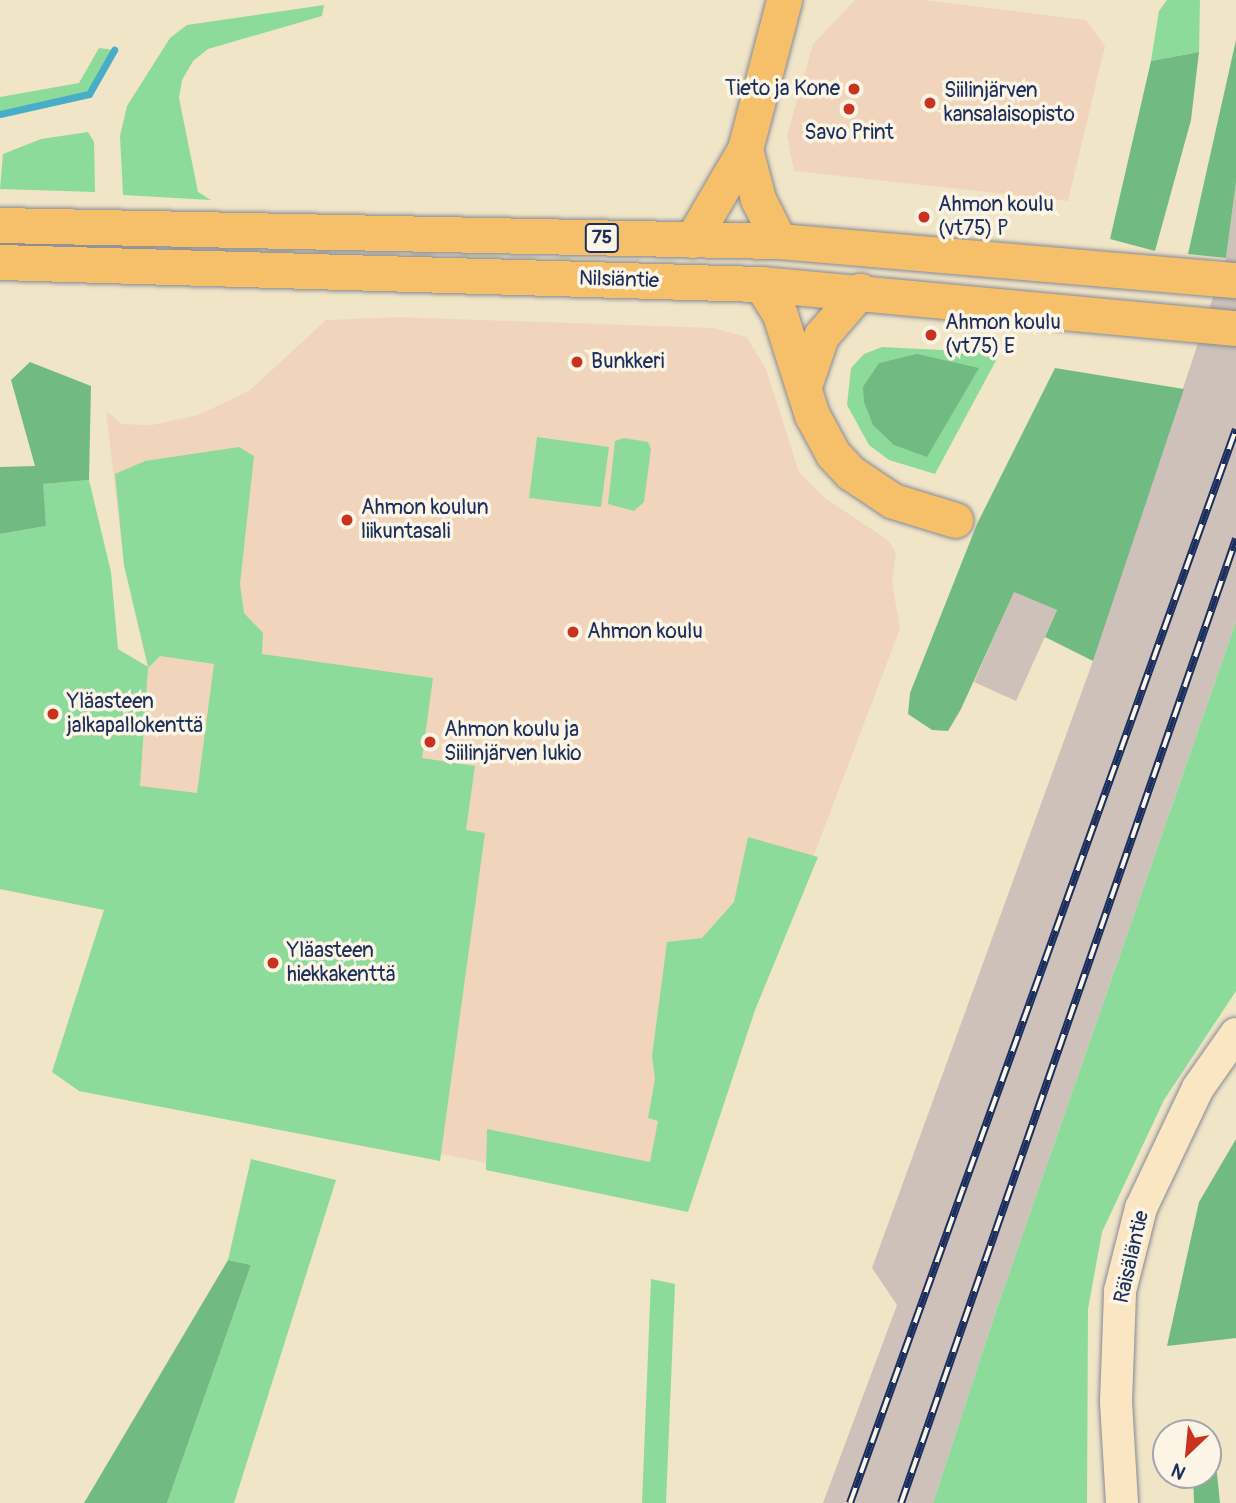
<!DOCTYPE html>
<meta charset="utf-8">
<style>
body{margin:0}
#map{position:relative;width:1236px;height:1503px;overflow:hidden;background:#f1e5c8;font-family:Pangolin,sans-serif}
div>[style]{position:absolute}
.built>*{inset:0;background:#f0d5bc}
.industrial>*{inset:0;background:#cec1b9}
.green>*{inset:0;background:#8cdb9a}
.forest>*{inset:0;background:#71bb82}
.stream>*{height:7px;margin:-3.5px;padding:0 3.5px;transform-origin:3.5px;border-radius:3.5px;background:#48aec7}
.roads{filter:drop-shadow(0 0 2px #868a93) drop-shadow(0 0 2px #868a93)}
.secondary>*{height:32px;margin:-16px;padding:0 16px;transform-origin:16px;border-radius:16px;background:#fbe6c4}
.primary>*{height:35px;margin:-17.5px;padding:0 17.5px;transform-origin:17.5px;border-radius:17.5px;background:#f6c06b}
.rail>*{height:8px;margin-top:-4px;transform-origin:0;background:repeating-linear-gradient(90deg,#fcf5e5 0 16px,#1b2f5e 0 32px);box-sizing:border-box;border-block:2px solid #1b2f5e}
.dots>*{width:19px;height:19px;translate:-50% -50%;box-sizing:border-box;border:4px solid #fcf5e5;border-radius:50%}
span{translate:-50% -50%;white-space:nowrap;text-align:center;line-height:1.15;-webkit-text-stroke:7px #fcf5e5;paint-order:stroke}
.shield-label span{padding:2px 5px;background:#fcf5e5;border:2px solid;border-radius:5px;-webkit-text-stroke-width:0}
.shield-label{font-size:19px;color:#1b2f5e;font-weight:700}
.poi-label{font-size:21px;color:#1b2f5e}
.right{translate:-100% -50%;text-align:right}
.left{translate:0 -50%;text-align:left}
.street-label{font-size:21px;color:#1b2f5e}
.north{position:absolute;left:1152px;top:1419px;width:70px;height:70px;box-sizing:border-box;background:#fcf5e5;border:2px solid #a2a6af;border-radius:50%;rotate:206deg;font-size:19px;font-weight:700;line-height:28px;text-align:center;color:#1b2f5e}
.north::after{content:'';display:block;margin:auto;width:24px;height:32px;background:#c8321e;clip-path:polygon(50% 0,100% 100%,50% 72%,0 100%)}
</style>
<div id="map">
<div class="built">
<div style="clip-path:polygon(855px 0,924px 0,1086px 20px,1105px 46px,1068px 201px,794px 171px,787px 135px,813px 44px)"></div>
<div style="clip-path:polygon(399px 317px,713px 328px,747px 337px,766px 369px,799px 472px,825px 498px,889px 541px,896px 553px,892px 582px,900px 629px,755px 1010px,691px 1203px,66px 1080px,52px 1072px,104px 910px,0 889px,0 627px,118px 649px,148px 667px,124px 565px,106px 411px,122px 424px,152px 425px,198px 415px,249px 391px,326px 320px)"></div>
</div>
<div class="industrial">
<div style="clip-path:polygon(1236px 182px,1236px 622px,996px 1311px,933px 1503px,823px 1503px,897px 1305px,872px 1268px,1093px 661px,1226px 258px)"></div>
<div style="clip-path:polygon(1014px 591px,1057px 610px,1016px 701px,974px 682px)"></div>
</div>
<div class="green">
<div style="clip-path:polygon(1167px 0,1200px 0,1199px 52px,1151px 61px,1159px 11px)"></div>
<div style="clip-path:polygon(324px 5px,322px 16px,208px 49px,193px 61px,182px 80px,179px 98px,198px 192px,211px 200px,123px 195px,120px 136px,127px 106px,170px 38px,187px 25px)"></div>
<div style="clip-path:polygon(99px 48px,114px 50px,89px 94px,0 115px,0 97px,79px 83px)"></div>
<div style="clip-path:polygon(88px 132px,94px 142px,95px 192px,0 189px,3px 154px,41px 139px)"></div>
<div style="clip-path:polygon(882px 347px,1000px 353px,935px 474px,889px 460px,869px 445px,847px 405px,851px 368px,864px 354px)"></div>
<div style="clip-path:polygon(537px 437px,609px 447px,601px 507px,529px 498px)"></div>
<div style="clip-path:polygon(624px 438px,648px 442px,651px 449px,644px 502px,634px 511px,608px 504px,615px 441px)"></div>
<div style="clip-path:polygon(evenodd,239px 447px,254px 456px,240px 584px,244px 613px,263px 633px,262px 654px,433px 678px,422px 758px,475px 766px,466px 830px,485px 833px,440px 1161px,79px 1091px,52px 1072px,104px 910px,0 889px,0 534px,46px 526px,42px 484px,89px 480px,111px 572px,118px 649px,148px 667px,124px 565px,115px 474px,145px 461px,239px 447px,160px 656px,214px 664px,197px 793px,140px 786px,148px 668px,160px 656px)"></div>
<div style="clip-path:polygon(1236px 622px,1236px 991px,1164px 1100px,1102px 1232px,1088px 1309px,1087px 1503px,933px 1503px,996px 1311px)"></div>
<div style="clip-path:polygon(748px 837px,818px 857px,755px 1010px,688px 1212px,486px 1170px,487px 1129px,650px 1162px,658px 1121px,648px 1118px,655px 1079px,652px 1056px,667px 942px,702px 938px,734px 902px)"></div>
<div style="clip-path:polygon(251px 1159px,336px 1180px,234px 1503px,167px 1503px,251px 1265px,228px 1260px)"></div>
<div style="clip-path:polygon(651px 1279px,675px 1284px,666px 1503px,642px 1503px)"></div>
</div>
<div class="forest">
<div style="clip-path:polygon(1236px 40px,1236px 182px,1226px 258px,1188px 254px)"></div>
<div style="clip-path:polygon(1199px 52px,1191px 120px,1155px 251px,1110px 239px,1151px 61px)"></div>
<div style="clip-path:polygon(917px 354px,979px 368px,927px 457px,894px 445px,873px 425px,864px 402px,863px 387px,879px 363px)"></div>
<div style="clip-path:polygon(30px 362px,91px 386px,89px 480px,43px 484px,46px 526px,0 534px,0 467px,35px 466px,11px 380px)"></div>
<div style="clip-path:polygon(1055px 368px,1184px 389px,1093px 661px,1045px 637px,1057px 610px,1014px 592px,961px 709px,948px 731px,932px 730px,908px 714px,910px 693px,977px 524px)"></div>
<div style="clip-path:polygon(1236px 1139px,1236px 1338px,1167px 1346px,1199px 1202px)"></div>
<div style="clip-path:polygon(228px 1260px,251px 1265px,167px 1503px,84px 1503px)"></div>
<div style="clip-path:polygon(1208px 1454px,1215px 1454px,1220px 1503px,1194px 1503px,1193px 1475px,1208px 1475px)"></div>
</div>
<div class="stream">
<div style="left:0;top:114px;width:91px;rotate:-12.7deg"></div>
<div style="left:89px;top:94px;width:51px;rotate:-60.4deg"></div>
</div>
<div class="roads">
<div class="secondary">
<div style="left:1122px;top:1503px;width:101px;rotate:-93.4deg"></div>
<div style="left:1116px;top:1402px;width:111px;rotate:-87.9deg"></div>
<div style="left:1120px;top:1291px;width:86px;rotate:-75.8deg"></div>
<div style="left:1141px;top:1208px;width:133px;rotate:-64.6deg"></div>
<div style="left:1198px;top:1088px;width:66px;rotate:-54.9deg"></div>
</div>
<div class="primary">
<div style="left:745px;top:149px;width:52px;rotate:75.4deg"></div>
<div style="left:758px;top:199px;width:47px;rotate:63.4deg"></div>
<div style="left:0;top:225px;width:779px;rotate:1.18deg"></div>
<div style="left:779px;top:241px;width:459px;rotate:4.9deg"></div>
<div style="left:692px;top:240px;width:105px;rotate:-59.8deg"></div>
<div style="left:745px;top:149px;width:154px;rotate:-75.3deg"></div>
<div style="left:0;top:262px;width:761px;rotate:1.66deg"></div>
<div style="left:761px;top:284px;width:477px;rotate:5.3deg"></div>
<div style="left:761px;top:284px;width:36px;rotate:58deg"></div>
<div style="left:780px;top:315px;width:105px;rotate:72.3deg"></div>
<div style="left:812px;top:415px;width:44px;rotate:61.7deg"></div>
<div style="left:833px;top:454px;width:26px;rotate:47deg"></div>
<div style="left:851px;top:473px;width:50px;rotate:33.7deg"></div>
<div style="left:893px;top:501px;width:65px;rotate:17deg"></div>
<div style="left:804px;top:386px;width:53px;rotate:-71.2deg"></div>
<div style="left:821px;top:336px;width:60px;rotate:-49.1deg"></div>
</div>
</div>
<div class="rail">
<div style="left:850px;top:1503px;width:1141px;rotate:-70.23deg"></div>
<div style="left:901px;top:1503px;width:1021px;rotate:-70.84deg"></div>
</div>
<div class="dots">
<div style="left:854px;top:89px;background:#c8321e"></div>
<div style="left:930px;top:103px;background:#c8321e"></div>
<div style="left:849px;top:109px;background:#c8321e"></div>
<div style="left:924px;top:217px;background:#c8321e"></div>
<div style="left:931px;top:335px;background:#c8321e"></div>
<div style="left:577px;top:362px;background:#c8321e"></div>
<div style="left:347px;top:520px;background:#c8321e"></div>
<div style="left:573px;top:632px;background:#c8321e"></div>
<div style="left:53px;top:714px;background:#c8321e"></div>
<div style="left:430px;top:742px;background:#c8321e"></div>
<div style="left:273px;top:963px;background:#c8321e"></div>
</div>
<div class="shield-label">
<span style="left:602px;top:238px">75</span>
</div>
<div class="poi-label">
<span class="right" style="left:840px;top:89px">Tieto ja Kone</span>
<span class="left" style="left:944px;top:103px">Siilinjärven<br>kansalaisopisto</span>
<span style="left:849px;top:133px">Savo Print</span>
<span class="left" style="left:938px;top:217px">Ahmon koulu<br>(vt75) P</span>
<span class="left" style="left:945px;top:335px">Ahmon koulu<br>(vt75) E</span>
<span class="left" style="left:591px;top:362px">Bunkkeri</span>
<span class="left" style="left:361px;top:520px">Ahmon koulun<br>liikuntasali</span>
<span class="left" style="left:587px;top:632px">Ahmon koulu</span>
<span class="left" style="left:67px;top:714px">Yläasteen<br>jalkapallokenttä</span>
<span class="left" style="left:444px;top:742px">Ahmon koulu ja<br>Siilinjärven lukio</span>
<span class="left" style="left:287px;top:963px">Yläasteen<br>hiekkakenttä</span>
</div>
<div class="street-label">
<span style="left:619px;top:280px;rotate:2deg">Nilsiäntie</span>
<span style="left:1132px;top:1257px;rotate:-77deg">Räisäläntie</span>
</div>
<div class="north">N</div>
</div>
